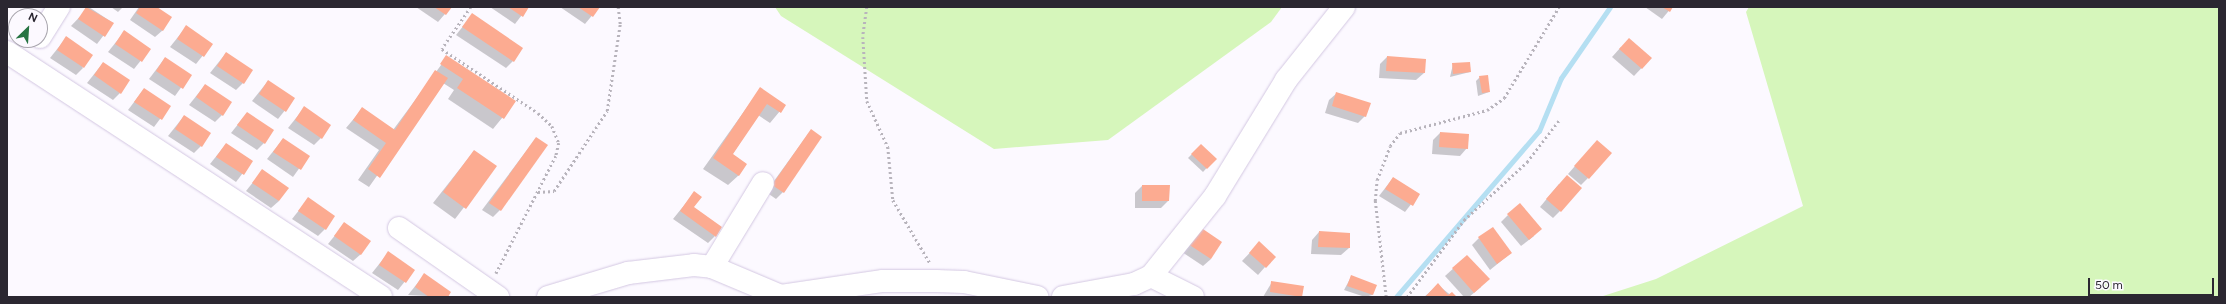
<!DOCTYPE html>
<style>
body{margin:0}
#map{position:relative;width:2226px;height:304px;overflow:hidden;background:#fcf9ff;font-family:Figtree,sans-serif}
div>[style]{position:absolute}
.green>*{inset:0;background:#d6f6bb}
.shadow>*{inset:0;background:#0003}
.stream>*{height:5px;margin:-2.5px;padding:0 2.5px;transform-origin:2.5px;border-radius:2.5px;background:#b5dff2}
.building>*{inset:0;background:#fcab91}
.path>*{height:2.5px;margin-top:-1.25px;transform-origin:0;background:repeating-linear-gradient(90deg,#b8b4bc 0 2px,transparent 0 5px)}
.roads{filter:drop-shadow(0 0 1px #d3c7e2) drop-shadow(0 0 1px #d3c7e2)}
.minor>*{height:22px;margin:-11px;padding:0 11px;transform-origin:11px;border-radius:11px;background:#fff}
span{translate:-50% -50%;white-space:nowrap;text-align:center;line-height:1.15;-webkit-text-stroke:3.5px #fcf9ff;paint-order:stroke}
.frame{position:absolute;inset:0;border:8px solid #2b2731;pointer-events:none}
.north{position:absolute;left:8px;top:8px;width:40px;height:40px;box-sizing:border-box;background:#fcf9ff;border:1px solid #a8a5ad;border-radius:50%;rotate:25deg;font-size:11px;font-weight:700;line-height:16px;text-align:center;color:#2b2731}
.north::after{content:'';display:block;margin:auto;width:14px;height:18px;background:#277443;clip-path:polygon(50% 0,100% 100%,50% 72%,0 100%)}
.scale{position:absolute;left:2088px;top:278px;width:126px;height:18px;box-sizing:border-box;border:2px solid #2b2731;border-top:0;padding-left:5px;font-size:12px;line-height:14px;white-space:nowrap;color:#2b2731;-webkit-text-stroke:3px #fcf9ff;paint-order:stroke}
</style>
<div id="map">
<div class="green">
<div style="clip-path:polygon(775px 7px,1282px 7px,1271px 22px,1108px 140px,994px 149px,781px 16px)"></div>
<div style="clip-path:polygon(1749px 7px,2219px 7px,2219px 297px,1600px 297px,1656px 279px,1803px 206px,1746px 12px)"></div>
</div>
<div class="shadow">
<div style="clip-path:polygon(89px 7px,113px 23px,97px 44px,71px 26px)"></div>
<div style="clip-path:polygon(111px 7px,123px 7px,118px 12px)"></div>
<div style="clip-path:polygon(139px 7px,156px 7px,163px 30px,155px 37px,130px 20px)"></div>
<div style="clip-path:polygon(416px 7px,451px 7px,438px 22px)"></div>
<div style="clip-path:polygon(490px 7px,528px 7px,515px 24px)"></div>
<div style="clip-path:polygon(560px 7px,599px 7px,585px 24px)"></div>
<div style="clip-path:polygon(1645px 7px,1672px 7px,1662px 19px)"></div>
<div style="clip-path:polygon(472px 15px,513px 61px,506px 68px,456px 35px)"></div>
<div style="clip-path:polygon(186px 27px,212px 44px,196px 64px,170px 47px)"></div>
<div style="clip-path:polygon(124px 32px,150px 49px,134px 69px,108px 52px)"></div>
<div style="clip-path:polygon(66px 38px,83px 68px,76px 75px,50px 58px)"></div>
<div style="clip-path:polygon(1621px 47px,1651px 58px,1634px 76px,1612px 57px)"></div>
<div style="clip-path:polygon(226px 53px,243px 83px,236px 90px,210px 73px)"></div>
<div style="clip-path:polygon(447px 57px,515px 102px,493px 129px,448px 99px,454px 90px,443px 83px,369px 187px,358px 180px,379px 150px,346px 128px,362px 109px,393px 130px)"></div>
<div style="clip-path:polygon(1387px 57px,1425px 60px,1424px 73px,1416px 80px,1379px 78px,1380px 64px)"></div>
<div style="clip-path:polygon(165px 58px,190px 75px,175px 96px,149px 79px)"></div>
<div style="clip-path:polygon(103px 63px,120px 93px,113px 100px,87px 83px)"></div>
<div style="clip-path:polygon(1453px 64px,1470px 72px,1450px 77px)"></div>
<div style="clip-path:polygon(1480px 77px,1489px 92px,1478px 96px,1476px 81px)"></div>
<div style="clip-path:polygon(268px 81px,294px 99px,278px 119px,252px 101px)"></div>
<div style="clip-path:polygon(205px 85px,222px 115px,215px 122px,189px 105px)"></div>
<div style="clip-path:polygon(144px 89px,169px 107px,154px 127px,128px 110px)"></div>
<div style="clip-path:polygon(760px 89px,785px 105px,770px 123px,758px 115px,732px 155px,739px 175px,728px 185px,703px 169px)"></div>
<div style="clip-path:polygon(1337px 93px,1365px 116px,1358px 123px,1325px 113px,1329px 100px)"></div>
<div style="clip-path:polygon(304px 108px,321px 138px,314px 145px,288px 128px)"></div>
<div style="clip-path:polygon(247px 113px,264px 143px,257px 150px,231px 133px)"></div>
<div style="clip-path:polygon(184px 116px,201px 146px,194px 153px,168px 136px)"></div>
<div style="clip-path:polygon(811px 130px,783px 192px,776px 199px,766px 192px)"></div>
<div style="clip-path:polygon(1440px 133px,1467px 148px,1460px 156px,1432px 154px,1433px 140px)"></div>
<div style="clip-path:polygon(536px 138px,500px 210px,493px 217px,482px 210px)"></div>
<div style="clip-path:polygon(283px 139px,308px 156px,293px 177px,267px 159px)"></div>
<div style="clip-path:polygon(226px 144px,252px 161px,236px 182px,210px 164px)"></div>
<div style="clip-path:polygon(1201px 145px,1215px 159px,1203px 172px,1188px 158px)"></div>
<div style="clip-path:polygon(1590px 149px,1588px 178px,1581px 185px,1568px 174px)"></div>
<div style="clip-path:polygon(474px 151px,495px 167px,455px 219px,433px 203px)"></div>
<div style="clip-path:polygon(262px 171px,279px 201px,271px 208px,246px 191px)"></div>
<div style="clip-path:polygon(1393px 178px,1419px 194px,1405px 212px,1379px 196px)"></div>
<div style="clip-path:polygon(1559px 184px,1560px 211px,1553px 218px,1540px 207px)"></div>
<div style="clip-path:polygon(1142px 186px,1169px 186px,1168px 201px,1161px 208px,1135px 208px,1135px 193px)"></div>
<div style="clip-path:polygon(694px 193px,693px 208px,715px 236px,708px 243px,673px 219px)"></div>
<div style="clip-path:polygon(308px 199px,325px 229px,318px 236px,292px 219px)"></div>
<div style="clip-path:polygon(1508px 215px,1534px 236px,1521px 246px,1501px 222px)"></div>
<div style="clip-path:polygon(344px 224px,361px 254px,353px 261px,328px 244px)"></div>
<div style="clip-path:polygon(1200px 229px,1211px 259px,1203px 266px,1182px 252px)"></div>
<div style="clip-path:polygon(1319px 232px,1349px 234px,1349px 248px,1341px 255px,1311px 254px,1312px 240px)"></div>
<div style="clip-path:polygon(1479px 238px,1511px 253px,1490px 270px,1472px 245px)"></div>
<div style="clip-path:polygon(1259px 243px,1265px 267px,1258px 275px,1242px 261px)"></div>
<div style="clip-path:polygon(388px 253px,414px 270px,398px 290px,372px 273px)"></div>
<div style="clip-path:polygon(1467px 256px,1481px 287px,1469px 297px,1464px 297px,1445px 276px)"></div>
<div style="clip-path:polygon(424px 275px,446px 297px,408px 295px)"></div>
<div style="clip-path:polygon(1351px 277px,1375px 286px,1372px 295px,1365px 297px,1344px 290px)"></div>
<div style="clip-path:polygon(1272px 282px,1301px 297px,1263px 297px)"></div>
<div style="clip-path:polygon(1438px 285px,1453px 297px,1424px 297px)"></div>
</div>
<div class="stream">
<div style="left:1396px;top:297px;width:219px;rotate:-49.3deg"></div>
<div style="left:1539px;top:131px;width:57px;rotate:-67.5deg"></div>
<div style="left:1561px;top:78px;width:86px;rotate:-55.4deg"></div>
</div>
<div class="building">
<div style="clip-path:polygon(86px 7px,114px 23px,105px 37px,78px 19px)"></div>
<div style="clip-path:polygon(140px 7px,157px 7px,172px 17px,163px 31px,136px 13px)"></div>
<div style="clip-path:polygon(434px 7px,452px 7px,446px 15px)"></div>
<div style="clip-path:polygon(508px 7px,529px 7px,523px 17px)"></div>
<div style="clip-path:polygon(578px 7px,600px 7px,593px 17px)"></div>
<div style="clip-path:polygon(1662px 7px,1673px 7px,1670px 12px)"></div>
<div style="clip-path:polygon(472px 13px,523px 48px,514px 62px,462px 27px)"></div>
<div style="clip-path:polygon(186px 25px,213px 44px,204px 57px,177px 39px)"></div>
<div style="clip-path:polygon(124px 30px,151px 49px,142px 62px,115px 44px)"></div>
<div style="clip-path:polygon(66px 36px,93px 55px,84px 68px,57px 50px)"></div>
<div style="clip-path:polygon(1629px 38px,1652px 58px,1642px 69px,1619px 49px)"></div>
<div style="clip-path:polygon(226px 52px,253px 70px,244px 84px,217px 66px)"></div>
<div style="clip-path:polygon(446px 55px,516px 101px,504px 119px,457px 88px,463px 79px,440px 64px)"></div>
<div style="clip-path:polygon(1387px 56px,1426px 59px,1425px 73px,1386px 71px)"></div>
<div style="clip-path:polygon(165px 57px,192px 75px,183px 89px,156px 71px)"></div>
<div style="clip-path:polygon(103px 62px,130px 80px,121px 94px,94px 75px)"></div>
<div style="clip-path:polygon(1470px 62px,1471px 72px,1453px 74px,1452px 63px)"></div>
<div style="clip-path:polygon(435px 70px,448px 78px,380px 178px,368px 169px,386px 143px,353px 120px,362px 107px,395px 130px)"></div>
<div style="clip-path:polygon(1488px 75px,1490px 92px,1482px 93px,1479px 76px)"></div>
<div style="clip-path:polygon(268px 80px,295px 98px,286px 112px,259px 94px)"></div>
<div style="clip-path:polygon(205px 84px,232px 102px,223px 116px,196px 97px)"></div>
<div style="clip-path:polygon(760px 87px,786px 105px,781px 113px,767px 104px,733px 154px,747px 164px,739px 176px,713px 158px)"></div>
<div style="clip-path:polygon(144px 88px,171px 106px,162px 120px,134px 102px)"></div>
<div style="clip-path:polygon(1336px 92px,1371px 103px,1366px 117px,1332px 106px)"></div>
<div style="clip-path:polygon(304px 106px,331px 125px,322px 139px,295px 120px)"></div>
<div style="clip-path:polygon(247px 112px,274px 130px,265px 144px,237px 125px)"></div>
<div style="clip-path:polygon(184px 115px,211px 133px,202px 147px,175px 129px)"></div>
<div style="clip-path:polygon(811px 129px,822px 137px,784px 193px,772px 185px)"></div>
<div style="clip-path:polygon(1440px 132px,1469px 134px,1468px 149px,1439px 147px)"></div>
<div style="clip-path:polygon(536px 137px,548px 145px,501px 211px,489px 203px)"></div>
<div style="clip-path:polygon(283px 138px,310px 156px,301px 170px,273px 152px)"></div>
<div style="clip-path:polygon(1597px 140px,1612px 153px,1589px 179px,1574px 166px)"></div>
<div style="clip-path:polygon(226px 143px,253px 161px,244px 175px,216px 157px)"></div>
<div style="clip-path:polygon(1201px 144px,1217px 159px,1207px 169px,1191px 154px)"></div>
<div style="clip-path:polygon(474px 150px,497px 166px,466px 209px,443px 192px)"></div>
<div style="clip-path:polygon(262px 169px,289px 188px,279px 201px,252px 183px)"></div>
<div style="clip-path:polygon(1567px 175px,1582px 188px,1561px 212px,1546px 199px)"></div>
<div style="clip-path:polygon(1393px 177px,1420px 194px,1413px 206px,1385px 189px)"></div>
<div style="clip-path:polygon(1142px 185px,1170px 185px,1169px 201px,1142px 201px)"></div>
<div style="clip-path:polygon(694px 191px,702px 197px,694px 207px,722px 227px,716px 237px,680px 211px)"></div>
<div style="clip-path:polygon(308px 197px,335px 216px,326px 230px,298px 211px)"></div>
<div style="clip-path:polygon(1520px 203px,1542px 229px,1529px 240px,1507px 214px)"></div>
<div style="clip-path:polygon(344px 222px,371px 241px,361px 255px,334px 236px)"></div>
<div style="clip-path:polygon(1200px 227px,1222px 242px,1211px 259px,1188px 244px)"></div>
<div style="clip-path:polygon(1493px 227px,1512px 253px,1497px 264px,1478px 237px)"></div>
<div style="clip-path:polygon(1319px 231px,1350px 233px,1350px 248px,1318px 247px)"></div>
<div style="clip-path:polygon(1259px 241px,1276px 257px,1266px 268px,1249px 253px)"></div>
<div style="clip-path:polygon(388px 251px,415px 270px,406px 283px,379px 265px)"></div>
<div style="clip-path:polygon(1467px 255px,1490px 279px,1474px 293px,1452px 268px)"></div>
<div style="clip-path:polygon(424px 273px,451px 292px,448px 297px,429px 297px,415px 287px)"></div>
<div style="clip-path:polygon(1351px 275px,1377px 285px,1373px 295px,1347px 286px)"></div>
<div style="clip-path:polygon(1271px 281px,1304px 286px,1302px 297px,1270px 292px)"></div>
<div style="clip-path:polygon(1438px 283px,1448px 295px,1452px 292px,1457px 297px,1425px 297px)"></div>
</div>
<div class="path">
<div style="left:471px;top:7px;width:51px;rotate:124.6deg"></div>
<div style="left:442px;top:49px;width:115px;rotate:33.7deg"></div>
<div style="left:538px;top:113px;width:19px;rotate:43deg"></div>
<div style="left:552px;top:126px;width:18px;rotate:68deg"></div>
<div style="left:559px;top:143px;width:13px;rotate:103deg"></div>
<div style="left:556px;top:156px;width:132px;rotate:117deg"></div>
<div style="left:867px;top:7px;width:30px;rotate:98deg"></div>
<div style="left:863px;top:37px;width:64px;rotate:86.4deg"></div>
<div style="left:867px;top:101px;width:51px;rotate:65.5deg"></div>
<div style="left:888px;top:147px;width:53px;rotate:84.6deg"></div>
<div style="left:893px;top:200px;width:73px;rotate:59.6deg"></div>
<div style="left:538px;top:192px;width:16px;rotate:-4deg"></div>
<div style="left:554px;top:191px;width:96px;rotate:-56.5deg"></div>
<div style="left:607px;top:111px;width:88px;rotate:-81.5deg"></div>
<div style="left:620px;top:24px;width:17px;rotate:-97deg"></div>
<div style="left:1386px;top:297px;width:97px;rotate:-96.5deg"></div>
<div style="left:1375px;top:201px;width:21px;rotate:-85deg"></div>
<div style="left:1377px;top:180px;width:36px;rotate:-69deg"></div>
<div style="left:1390px;top:146px;width:16px;rotate:-52deg"></div>
<div style="left:1400px;top:133px;width:90px;rotate:-14.8deg"></div>
<div style="left:1487px;top:110px;width:21px;rotate:-35deg"></div>
<div style="left:1504px;top:98px;width:106px;rotate:-58.9deg"></div>
<div style="left:1407px;top:297px;width:96px;rotate:-53.5deg"></div>
<div style="left:1464px;top:220px;width:86px;rotate:-42.6deg"></div>
<div style="left:1527px;top:162px;width:54px;rotate:-52.5deg"></div>
</div>
<div class="roads">
<div class="minor">
<div style="left:40px;top:37px;width:36px;rotate:-58deg"></div>
<div style="left:7px;top:52px;width:447px;rotate:33.2deg"></div>
<div style="left:399px;top:228px;width:121px;rotate:34.9deg"></div>
<div style="left:712px;top:267px;width:98px;rotate:-58.7deg"></div>
<div style="left:1151px;top:276px;width:47px;rotate:26.6deg"></div>
<div style="left:548px;top:297px;width:84px;rotate:-16.7deg"></div>
<div style="left:628px;top:273px;width:66px;rotate:-6.9deg"></div>
<div style="left:694px;top:265px;width:18px;rotate:6deg"></div>
<div style="left:712px;top:267px;width:75px;rotate:22.8deg"></div>
<div style="left:781px;top:296px;width:103px;rotate:-8.4deg"></div>
<div style="left:883px;top:281px;width:53px"></div>
<div style="left:936px;top:281px;width:28px;rotate:2deg"></div>
<div style="left:964px;top:282px;width:75px;rotate:11.6deg"></div>
<div style="left:1063px;top:297px;width:72px;rotate:-10.4deg"></div>
<div style="left:1134px;top:284px;width:19px;rotate:-25deg"></div>
<div style="left:1151px;top:276px;width:102px;rotate:-51.3deg"></div>
<div style="left:1215px;top:196px;width:136px;rotate:-58.5deg"></div>
<div style="left:1286px;top:80px;width:93px;rotate:-51.5deg"></div>
</div>
</div>
<div class="frame"></div>
<div class="north">N</div>
<div class="scale">50 m</div>
</div>
